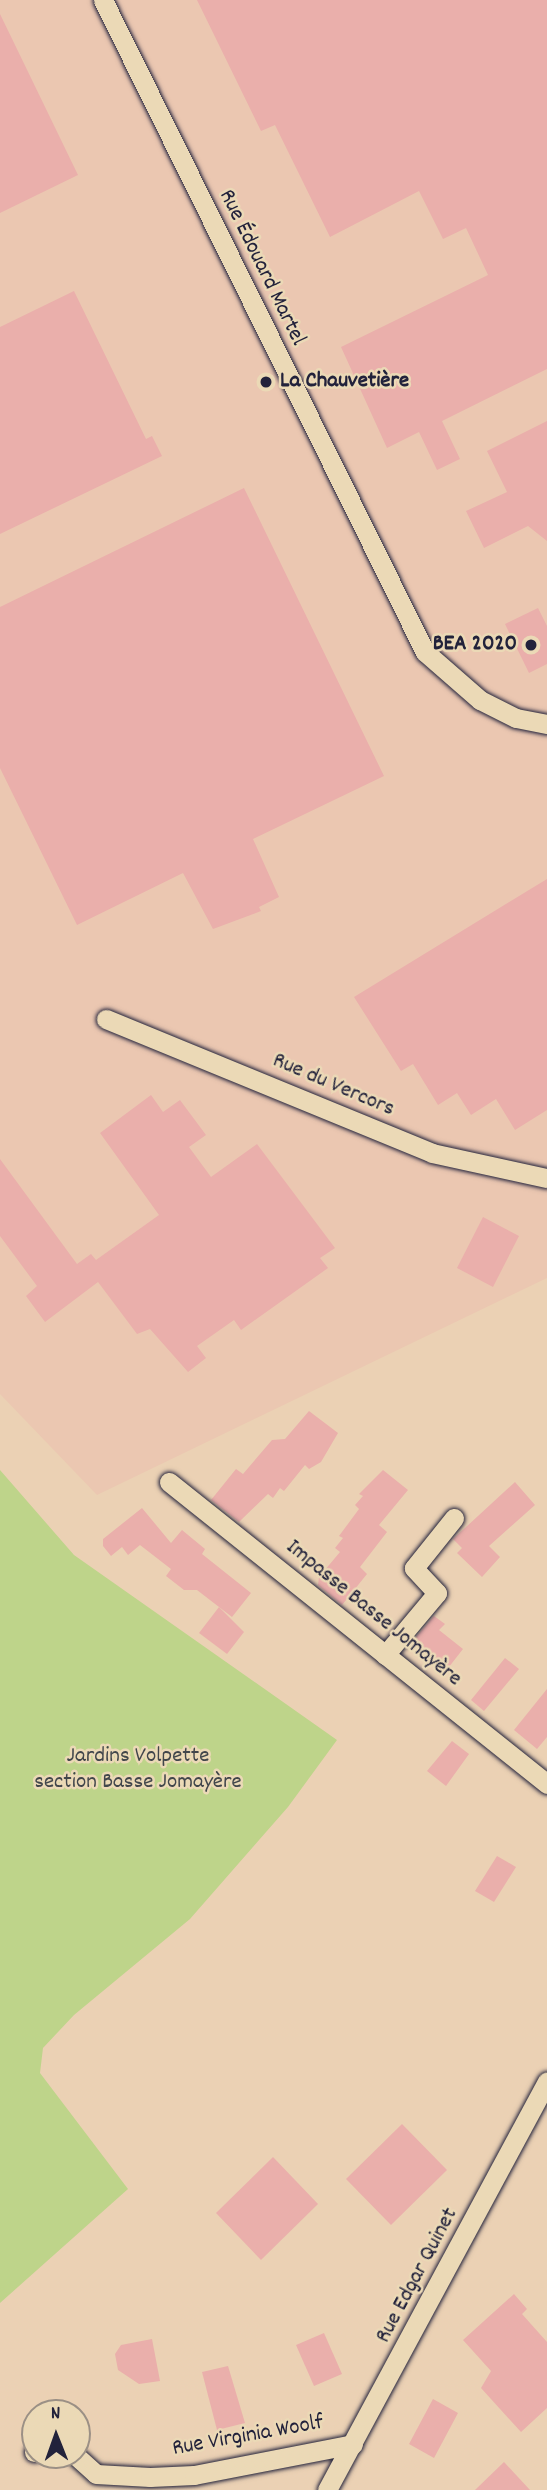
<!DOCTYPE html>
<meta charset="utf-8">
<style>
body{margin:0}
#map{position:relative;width:547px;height:2490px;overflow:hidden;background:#ebd1b4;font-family:Dekko,sans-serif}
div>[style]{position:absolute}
.built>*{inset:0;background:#ebc7b1}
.green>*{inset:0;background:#bed48a}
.building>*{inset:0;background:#eaafab}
.roads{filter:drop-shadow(0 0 2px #22223b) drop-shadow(0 0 2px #22223b)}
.street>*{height:19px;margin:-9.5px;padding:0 9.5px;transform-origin:9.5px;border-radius:9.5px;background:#ebd9b6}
.dots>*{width:19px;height:19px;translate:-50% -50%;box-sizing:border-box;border:4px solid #ebd9b6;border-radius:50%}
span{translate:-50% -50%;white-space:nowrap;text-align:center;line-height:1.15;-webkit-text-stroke:5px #ebd9b6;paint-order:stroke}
.street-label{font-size:23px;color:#22223b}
.poi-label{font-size:23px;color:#22223b;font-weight:700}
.left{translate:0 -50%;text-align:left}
.right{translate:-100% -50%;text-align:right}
.park-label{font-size:23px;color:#41464b}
.north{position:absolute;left:21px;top:2399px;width:70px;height:70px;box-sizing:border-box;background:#ebd9b6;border:2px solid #9b9085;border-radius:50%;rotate:359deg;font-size:19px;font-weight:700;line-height:28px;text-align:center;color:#22223b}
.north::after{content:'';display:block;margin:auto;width:24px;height:32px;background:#22223b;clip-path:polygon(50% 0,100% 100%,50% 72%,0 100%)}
</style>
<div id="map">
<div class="built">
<div style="clip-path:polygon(0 0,547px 0,547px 1278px,97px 1495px,0 1394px)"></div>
</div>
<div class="green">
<div style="clip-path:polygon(0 1470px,74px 1555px,337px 1740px,288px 1807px,190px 1919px,74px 2015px,43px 2048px,40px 2073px,128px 2189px,0 2303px)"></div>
</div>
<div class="building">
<div style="clip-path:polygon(197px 0,547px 0,547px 369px,442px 421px,460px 459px,437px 470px,419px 432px,387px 448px,341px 347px,488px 275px,466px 228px,443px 239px,419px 191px,330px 237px,275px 125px,261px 131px)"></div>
<div style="clip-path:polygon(0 14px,78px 175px,0 213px)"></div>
<div style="clip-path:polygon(74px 291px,146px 439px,152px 436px,162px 456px,0 534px,0 327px)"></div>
<div style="clip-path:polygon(547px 421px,547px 541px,528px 526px,484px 548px,466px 511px,507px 492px,487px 451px)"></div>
<div style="clip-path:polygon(244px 488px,384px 776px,253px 839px,279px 897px,259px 907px,261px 911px,213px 929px,183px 873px,77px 925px,0 768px,0 607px)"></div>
<div style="clip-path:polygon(538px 608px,547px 626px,547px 664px,529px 673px,505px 624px)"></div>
<div style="clip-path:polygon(547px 879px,547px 1110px,515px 1130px,496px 1099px,471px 1115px,457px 1093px,438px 1105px,413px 1064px,401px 1071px,354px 997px)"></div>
<div style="clip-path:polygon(151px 1095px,163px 1112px,180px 1100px,206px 1135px,189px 1147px,211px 1177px,257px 1144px,335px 1248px,320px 1258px,328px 1268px,241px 1330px,234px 1320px,197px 1346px,206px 1358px,188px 1372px,150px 1329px,137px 1334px,98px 1282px,45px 1322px,26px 1296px,37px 1286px,0 1236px,0 1159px,77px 1264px,91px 1254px,96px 1260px,159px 1215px,100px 1133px)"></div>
<div style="clip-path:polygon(483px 1217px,519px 1236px,493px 1287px,457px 1268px)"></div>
<div style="clip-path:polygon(309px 1411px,338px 1433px,321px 1462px,309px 1469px,305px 1465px,284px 1491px,280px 1488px,273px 1498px,268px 1494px,239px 1522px,211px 1500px,236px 1469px,243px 1474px,272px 1440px,285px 1439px)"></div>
<div style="clip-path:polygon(383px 1470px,408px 1490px,379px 1525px,387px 1532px,360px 1567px,367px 1574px,342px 1605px,318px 1585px,319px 1577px,340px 1552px,335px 1548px,343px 1538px,339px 1536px,359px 1509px,355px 1505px,363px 1496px,359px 1494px)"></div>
<div style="clip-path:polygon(515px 1482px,535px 1505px,489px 1546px,500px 1557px,482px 1577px,457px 1553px,462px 1548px,453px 1539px)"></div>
<div style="clip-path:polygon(142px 1508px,171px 1543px,182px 1530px,205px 1549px,202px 1554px,251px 1593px,232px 1617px,197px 1590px,184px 1590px,166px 1576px,171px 1569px,140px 1545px,128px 1555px,122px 1547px,111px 1556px,103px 1546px,103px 1539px)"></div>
<div style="clip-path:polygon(219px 1607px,244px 1632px,227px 1654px,199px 1633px)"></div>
<div style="clip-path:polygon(434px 1616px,445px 1624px,439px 1630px,463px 1649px,445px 1672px,410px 1644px)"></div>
<div style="clip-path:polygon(505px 1658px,519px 1669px,484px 1711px,471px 1700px)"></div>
<div style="clip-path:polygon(547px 1689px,547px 1737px,537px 1749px,514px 1730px)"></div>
<div style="clip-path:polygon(452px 1741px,469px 1754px,446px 1786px,427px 1771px)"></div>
<div style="clip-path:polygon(497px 1856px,516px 1867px,494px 1902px,475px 1891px)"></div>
<div style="clip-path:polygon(402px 2124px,447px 2170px,391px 2225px,346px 2179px)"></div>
<div style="clip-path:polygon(273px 2157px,318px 2204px,261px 2260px,216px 2213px)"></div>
<div style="clip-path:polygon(514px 2294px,527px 2309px,522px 2314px,547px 2342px,547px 2408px,521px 2432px,481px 2388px,491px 2371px,463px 2340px)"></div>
<div style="clip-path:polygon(324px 2333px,342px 2374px,314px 2386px,296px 2345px)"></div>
<div style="clip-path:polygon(152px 2339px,160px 2381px,139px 2384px,118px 2370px,115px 2354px,121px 2345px)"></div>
<div style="clip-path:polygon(228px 2366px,245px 2423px,217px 2430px,202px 2372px)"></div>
<div style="clip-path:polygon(433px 2399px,458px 2413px,434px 2458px,409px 2444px)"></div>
<div style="clip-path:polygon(504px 2462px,530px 2490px,475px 2490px)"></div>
</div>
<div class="roads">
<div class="street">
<div style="left:103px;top:0;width:727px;rotate:63.72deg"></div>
<div style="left:425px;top:652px;width:73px;rotate:41.1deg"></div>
<div style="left:480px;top:700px;width:40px;rotate:26.6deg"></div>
<div style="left:516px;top:718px;width:32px;rotate:11deg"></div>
<div style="left:106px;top:1019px;width:352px;rotate:22.3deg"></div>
<div style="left:432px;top:1153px;width:118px;rotate:12.3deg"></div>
<div style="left:169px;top:1482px;width:484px;rotate:38.6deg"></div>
<div style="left:385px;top:1655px;width:81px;rotate:-50deg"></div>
<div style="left:437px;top:1593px;width:34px;rotate:-133deg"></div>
<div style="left:414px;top:1568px;width:64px;rotate:-51.3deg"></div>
<div style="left:34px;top:2452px;width:1px"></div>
<div style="left:75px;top:2455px;width:28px;rotate:42deg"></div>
<div style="left:96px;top:2474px;width:54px;rotate:3.2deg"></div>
<div style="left:150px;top:2477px;width:44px;rotate:-2.6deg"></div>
<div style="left:194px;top:2475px;width:162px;rotate:-11deg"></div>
<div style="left:327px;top:2490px;width:464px;rotate:-61.7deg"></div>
</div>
</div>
<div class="dots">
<div style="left:266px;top:382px;background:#22223b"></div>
<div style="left:531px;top:645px;background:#22223b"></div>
</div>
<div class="street-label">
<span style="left:261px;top:268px;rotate:64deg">Rue Édouard Martel</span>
<span style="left:333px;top:1086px;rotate:23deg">Rue du Vercors</span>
<span style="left:373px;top:1614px;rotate:39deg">Impasse Basse Jomayère</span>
<span style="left:418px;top:2276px;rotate:-62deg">Rue Edgar Quinet</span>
<span style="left:248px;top:2437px;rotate:-10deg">Rue Virginia Woolf</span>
</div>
<div class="poi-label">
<span class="left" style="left:280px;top:382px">La Chauvetière</span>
<span class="right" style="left:517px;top:645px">BEA 2020</span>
</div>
<div class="park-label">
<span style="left:138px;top:1770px">Jardins Volpette<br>section Basse Jomayère</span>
</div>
<div class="north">N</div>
</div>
